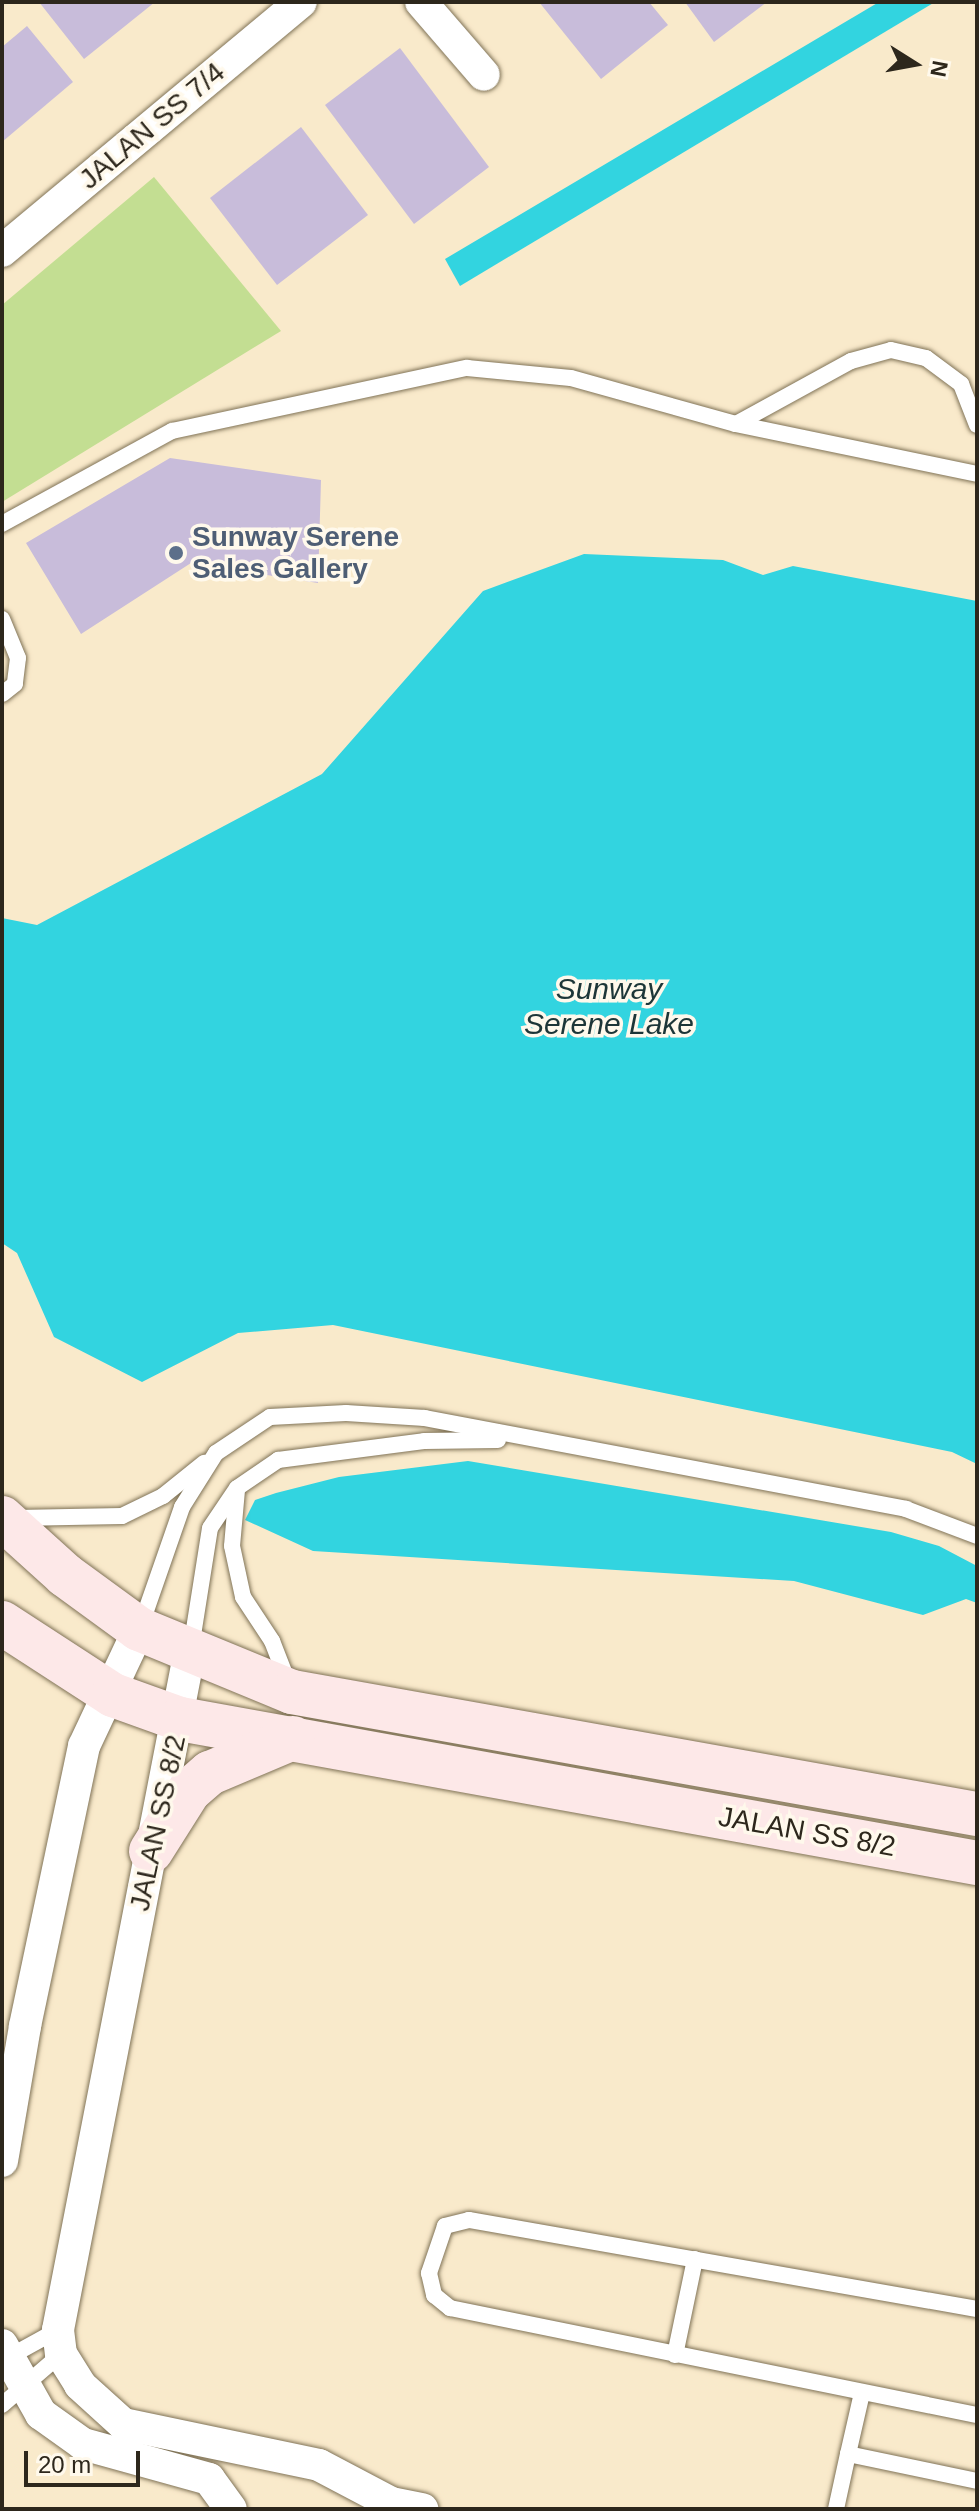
<!DOCTYPE html>
<style>
body{margin:0}
#map{position:relative;width:979px;height:2511px;overflow:hidden;background:#f9eacb;font-family:Arial,sans-serif}
div>[style]{position:absolute}
.green>*{inset:0;background:#c3de92}
.water>*{inset:0;background:#32d4e0}
.building>*{inset:0;background:#c8bcda}
.roads{filter:drop-shadow(0 0 2px #807357) drop-shadow(0 0 2px #807357)}
.lane>*{height:16px;margin:-8px;padding:0 8px;transform-origin:8px;border-radius:8px;background:#fff}
.street>*{height:32px;margin:-16px;padding:0 16px;transform-origin:16px;border-radius:16px;background:#fff}
.secondary>*{height:44px;margin:-22px;padding:0 22px;transform-origin:22px;border-radius:22px;background:#fde8e8}
.dots>*{width:22px;height:22px;translate:-50% -50%;box-sizing:border-box;border:4px solid #fff9ec;border-radius:50%}
span{translate:-50% -50%;white-space:nowrap;text-align:center;line-height:1.15;-webkit-text-stroke:7px #fff9ec;paint-order:stroke}
.street-label{font-size:28px;color:#2d271c}
.service-label{font-size:28px;color:#4e5e75;font-weight:700}
.left{translate:0 -50%;text-align:left}
.water-label{font-size:30px;color:#1d3638;font-style:italic}
.frame{position:absolute;inset:0;border:4px solid #2d271c;pointer-events:none}
.north{position:absolute;left:875px;top:24px;width:80px;height:80px;-webkit-text-stroke:6px #fff9ec;paint-order:stroke;rotate:101deg;font-size:22px;font-weight:700;line-height:32px;text-align:center;color:#2d271c}
.north::after{content:'';display:block;margin:auto;width:28px;height:36px;background:#2d271c;clip-path:polygon(50% 0,100% 100%,50% 72%,0 100%)}
.scale{position:absolute;left:24px;top:2451px;width:116px;height:36px;box-sizing:border-box;border:4px solid #2d271c;border-top:0;padding-left:10px;font-size:24px;line-height:28px;white-space:nowrap;color:#2d271c;-webkit-text-stroke:6px #fff9ec;paint-order:stroke}
</style>
<div id="map">
<div class="green">
<div style="clip-path:polygon(154px 177px,281px 331px,2px 502px,2px 305px)"></div>
</div>
<div class="water">
<div style="clip-path:polygon(879px 2px,935px 2px,460px 286px,445px 259px)"></div>
<div style="clip-path:polygon(584px 554px,723px 560px,763px 575px,793px 566px,977px 601px,977px 1464px,952px 1452px,333px 1325px,238px 1333px,142px 1382px,54px 1337px,17px 1253px,2px 1243px,2px 918px,37px 925px,322px 774px,483px 591px)"></div>
<div style="clip-path:polygon(468px 1461px,891px 1532px,939px 1546px,977px 1566px,977px 1603px,966px 1599px,923px 1615px,794px 1581px,313px 1551px,245px 1520px,255px 1500px,276px 1493px,339px 1477px)"></div>
</div>
<div class="building">
<div style="clip-path:polygon(39px 2px,155px 2px,84px 59px)"></div>
<div style="clip-path:polygon(539px 2px,649px 2px,668px 25px,601px 79px)"></div>
<div style="clip-path:polygon(685px 2px,767px 2px,714px 42px)"></div>
<div style="clip-path:polygon(27px 26px,73px 82px,2px 142px,2px 47px)"></div>
<div style="clip-path:polygon(400px 48px,489px 167px,414px 224px,325px 105px)"></div>
<div style="clip-path:polygon(301px 127px,368px 215px,277px 285px,210px 198px)"></div>
<div style="clip-path:polygon(170px 458px,321px 480px,318px 583px,191px 563px,81px 634px,26px 543px)"></div>
</div>
<div class="roads">
<div class="lane">
<div style="left:736px;top:424px;width:131px;rotate:-28.7deg"></div>
<div style="left:851px;top:361px;width:41px;rotate:-15.4deg"></div>
<div style="left:891px;top:350px;width:36px;rotate:13deg"></div>
<div style="left:926px;top:358px;width:44px;rotate:36.6deg"></div>
<div style="left:961px;top:384px;width:44px;rotate:68.7deg"></div>
<div style="left:2px;top:524px;width:194px;rotate:-28.7deg"></div>
<div style="left:172px;top:431px;width:302px;rotate:-12.1deg"></div>
<div style="left:467px;top:368px;width:104px;rotate:5.5deg"></div>
<div style="left:571px;top:378px;width:171px;rotate:15.6deg"></div>
<div style="left:736px;top:424px;width:246px;rotate:11.7deg"></div>
<div style="left:2px;top:619px;width:42px;rotate:67.7deg"></div>
<div style="left:18px;top:658px;width:26px;rotate:97deg"></div>
<div style="left:15px;top:684px;width:16px;rotate:142deg"></div>
<div style="left:237px;top:1490px;width:56px;rotate:95.1deg"></div>
<div style="left:232px;top:1546px;width:52px;rotate:77.8deg"></div>
<div style="left:243px;top:1597px;width:53px;rotate:56.6deg"></div>
<div style="left:272px;top:1641px;width:44px;rotate:68.7deg"></div>
<div style="left:16px;top:1518px;width:106px;rotate:-1.1deg"></div>
<div style="left:122px;top:1516px;width:46px;rotate:-26deg"></div>
<div style="left:163px;top:1496px;width:53px;rotate:-38.8deg"></div>
<div style="left:141px;top:1625px;width:125px;rotate:-70.8deg"></div>
<div style="left:182px;top:1507px;width:64px;rotate:-57.8deg"></div>
<div style="left:216px;top:1453px;width:65px;rotate:-33.7deg"></div>
<div style="left:270px;top:1417px;width:76px;rotate:-3deg"></div>
<div style="left:346px;top:1413px;width:79px;rotate:3.6deg"></div>
<div style="left:425px;top:1418px;width:490px;rotate:10.7deg"></div>
<div style="left:906px;top:1509px;width:76px;rotate:20.8deg"></div>
<div style="left:191px;top:1648px;width:121px;rotate:-81deg"></div>
<div style="left:210px;top:1528px;width:48px;rotate:-56deg"></div>
<div style="left:237px;top:1488px;width:50px;rotate:-34.3deg"></div>
<div style="left:278px;top:1460px;width:147px;rotate:-7.4deg"></div>
<div style="left:424px;top:1441px;width:74px;rotate:-0.8deg"></div>
<div style="left:977px;top:2309px;width:516px;rotate:-170.06deg"></div>
<div style="left:469px;top:2220px;width:25px;rotate:166deg"></div>
<div style="left:445px;top:2226px;width:50px;rotate:108.8deg"></div>
<div style="left:429px;top:2273px;width:23px;rotate:77deg"></div>
<div style="left:434px;top:2295px;width:21px;rotate:39deg"></div>
<div style="left:450px;top:2308px;width:538px;rotate:11.48deg"></div>
<div style="left:675px;top:2355px;width:98px;rotate:-78.2deg"></div>
<div style="left:7px;top:2358px;width:58px;rotate:-28.8deg"></div>
<div style="left:2px;top:2405px;width:78px;rotate:-40.8deg"></div>
<div style="left:848px;top:2454px;width:63px;rotate:-77.1deg"></div>
<div style="left:836px;top:2509px;width:56px;rotate:-77.7deg"></div>
<div style="left:848px;top:2454px;width:132px;rotate:11.8deg"></div>
</div>
<div class="street">
<div style="left:421px;top:2px;width:96px;rotate:49.2deg"></div>
<div style="left:2px;top:251px;width:389px;rotate:-39.8deg"></div>
<div style="left:190px;top:1650px;width:693px;rotate:100.99deg"></div>
<div style="left:58px;top:2330px;width:24px;rotate:83deg"></div>
<div style="left:61px;top:2354px;width:36px;rotate:58deg"></div>
<div style="left:80px;top:2385px;width:58px;rotate:42.2deg"></div>
<div style="left:123px;top:2424px;width:200px;rotate:11.8deg"></div>
<div style="left:319px;top:2465px;width:81px;rotate:27.8deg"></div>
<div style="left:391px;top:2503px;width:32px;rotate:11deg"></div>
<div style="left:2px;top:2161px;width:137px;rotate:-80.3deg"></div>
<div style="left:25px;top:2026px;width:286px;rotate:-78.1deg"></div>
<div style="left:84px;top:1746px;width:129px;rotate:-64.8deg"></div>
<div style="left:2px;top:2345px;width:79px;rotate:60.5deg"></div>
<div style="left:41px;top:2414px;width:52px;rotate:35.5deg"></div>
<div style="left:83px;top:2444px;width:131px;rotate:15.5deg"></div>
<div style="left:209px;top:2479px;width:37px;rotate:54deg"></div>
</div>
<div class="secondary">
<div style="left:2px;top:1518px;width:85px;rotate:42.1deg"></div>
<div style="left:65px;top:1575px;width:92px;rotate:36.1deg"></div>
<div style="left:139px;top:1629px;width:165px;rotate:22.4deg"></div>
<div style="left:292px;top:1692px;width:696px;rotate:10.1deg"></div>
<div style="left:2px;top:1623px;width:132px;rotate:33deg"></div>
<div style="left:113px;top:1695px;width:71px;rotate:19.7deg"></div>
<div style="left:180px;top:1719px;width:810px;rotate:10.24deg"></div>
<div style="left:151px;top:1851px;width:71px;rotate:-57.7deg"></div>
<div style="left:189px;top:1791px;width:28px;rotate:-41deg"></div>
<div style="left:210px;top:1773px;width:90px;rotate:-22.9deg"></div>
</div>
</div>
<div class="dots">
<div style="left:176px;top:553px;background:#5c6f8a"></div>
</div>
<div class="street-label">
<span style="left:152px;top:126px;rotate:-40deg">JALAN SS 7/4</span>
<span style="left:158px;top:1823px;rotate:-78deg">JALAN SS 8/2</span>
<span style="left:807px;top:1832px;rotate:10deg">JALAN SS 8/2</span>
</div>
<div class="service-label">
<span class="left" style="left:192px;top:553px">Sunway Serene<br>Sales Gallery</span>
</div>
<div class="water-label">
<span style="left:609px;top:1006px">Sunway<br>Serene Lake</span>
</div>
<div class="frame"></div>
<div class="north">N</div>
<div class="scale">20 m</div>
</div>
